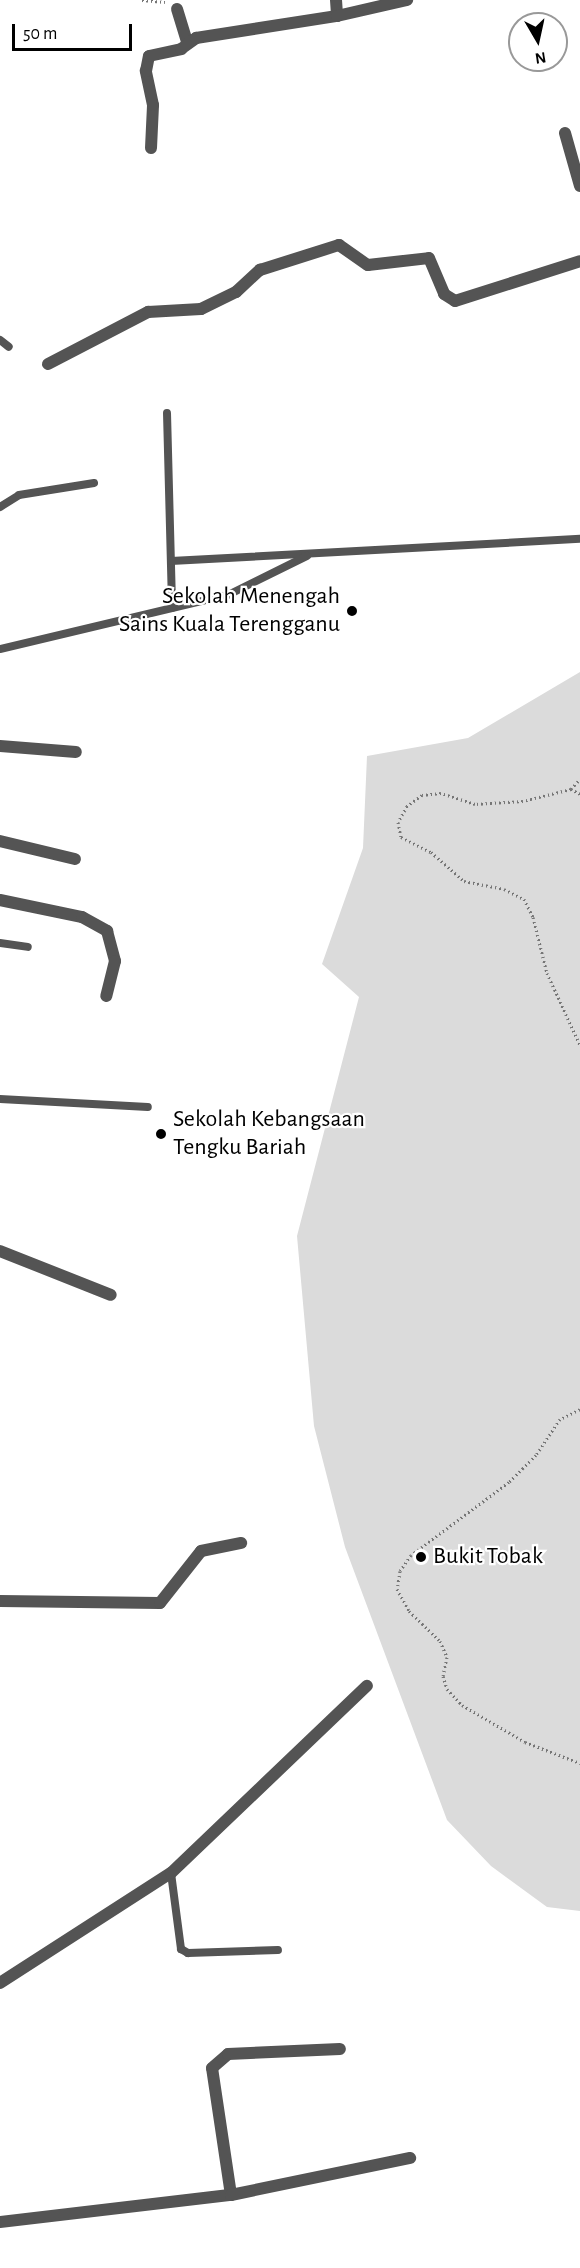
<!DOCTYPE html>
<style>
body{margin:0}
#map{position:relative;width:580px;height:2268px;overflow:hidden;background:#fff;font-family:"Alegreya Sans",sans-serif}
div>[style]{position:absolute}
.green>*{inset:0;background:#dbdbdb}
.path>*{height:3px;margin-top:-1.5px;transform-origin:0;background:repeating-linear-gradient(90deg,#767676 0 1.5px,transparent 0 4.5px)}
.lane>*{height:8px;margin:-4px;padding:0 4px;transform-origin:4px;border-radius:4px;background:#545454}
.street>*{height:12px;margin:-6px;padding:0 6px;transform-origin:6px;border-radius:6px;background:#545454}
.dots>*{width:16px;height:16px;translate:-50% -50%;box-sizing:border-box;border:3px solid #fff;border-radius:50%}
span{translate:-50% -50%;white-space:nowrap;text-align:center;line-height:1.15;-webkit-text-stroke:4.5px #fff;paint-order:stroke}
.poi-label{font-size:24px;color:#000}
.right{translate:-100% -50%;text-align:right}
.left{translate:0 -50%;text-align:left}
.north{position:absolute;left:508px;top:12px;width:60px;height:60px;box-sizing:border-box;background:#fff;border:2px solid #999;border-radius:50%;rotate:171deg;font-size:16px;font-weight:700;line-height:24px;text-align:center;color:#000}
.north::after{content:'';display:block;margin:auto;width:21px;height:27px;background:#000;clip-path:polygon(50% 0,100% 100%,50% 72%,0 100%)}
.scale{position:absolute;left:12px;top:24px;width:120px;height:27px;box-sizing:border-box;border:3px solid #000;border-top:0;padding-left:8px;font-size:18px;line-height:21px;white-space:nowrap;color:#000;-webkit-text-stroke:4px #fff;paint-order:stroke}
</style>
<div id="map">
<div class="green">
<div style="clip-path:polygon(580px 672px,580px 1911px,547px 1907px,491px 1866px,447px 1820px,345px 1547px,314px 1426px,297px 1236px,359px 997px,322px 964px,363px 848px,367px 756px,468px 738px)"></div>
</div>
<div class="path">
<div style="left:142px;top:0;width:23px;rotate:5deg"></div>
<div style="left:571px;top:789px;width:13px;rotate:-48deg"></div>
<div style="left:580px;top:794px;width:10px;rotate:-151deg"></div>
<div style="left:571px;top:789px;width:49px;rotate:166deg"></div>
<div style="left:523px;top:801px;width:48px;rotate:176.4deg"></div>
<div style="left:475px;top:804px;width:36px;rotate:-162deg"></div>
<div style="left:441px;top:793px;width:19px;rotate:174deg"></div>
<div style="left:422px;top:795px;width:19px;rotate:144deg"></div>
<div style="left:407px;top:806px;width:18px;rotate:119deg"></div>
<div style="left:398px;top:822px;width:15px;rotate:79deg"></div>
<div style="left:401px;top:837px;width:34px;rotate:27deg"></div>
<div style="left:431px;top:852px;width:44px;rotate:41.3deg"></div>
<div style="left:464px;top:881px;width:41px;rotate:11.3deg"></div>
<div style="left:504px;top:889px;width:22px;rotate:27deg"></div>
<div style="left:524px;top:899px;width:20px;rotate:63deg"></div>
<div style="left:533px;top:917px;width:58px;rotate:76deg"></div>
<div style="left:547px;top:973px;width:79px;rotate:65.4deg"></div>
<div style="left:580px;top:1409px;width:22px;rotate:153deg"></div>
<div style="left:560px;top:1419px;width:43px;rotate:123.7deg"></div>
<div style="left:536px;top:1455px;width:38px;rotate:135deg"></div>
<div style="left:509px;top:1482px;width:122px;rotate:143.3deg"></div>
<div style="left:411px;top:1555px;width:19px;rotate:125deg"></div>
<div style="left:400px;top:1571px;width:18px;rotate:99deg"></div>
<div style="left:397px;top:1589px;width:25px;rotate:61deg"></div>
<div style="left:409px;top:1611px;width:43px;rotate:44.1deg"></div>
<div style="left:440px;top:1641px;width:17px;rotate:66deg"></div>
<div style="left:447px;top:1657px;width:19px;rotate:102deg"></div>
<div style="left:443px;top:1676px;width:14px;rotate:73deg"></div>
<div style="left:447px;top:1689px;width:22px;rotate:47deg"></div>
<div style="left:462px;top:1705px;width:73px;rotate:30.4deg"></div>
<div style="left:525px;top:1742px;width:59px;rotate:20.9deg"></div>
</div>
<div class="lane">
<div style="left:0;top:340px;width:11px;rotate:38deg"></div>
<div style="left:167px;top:413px;width:195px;rotate:88.5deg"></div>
<div style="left:0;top:507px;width:22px;rotate:-32deg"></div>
<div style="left:19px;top:495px;width:76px;rotate:-9.1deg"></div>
<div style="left:171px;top:561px;width:410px;rotate:-3.1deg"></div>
<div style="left:0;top:649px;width:236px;rotate:-13.4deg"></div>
<div style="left:230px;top:594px;width:86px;rotate:-26.3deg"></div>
<div style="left:0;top:943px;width:28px;rotate:8deg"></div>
<div style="left:0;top:1099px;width:148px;rotate:3.1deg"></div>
<div style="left:171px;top:1873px;width:77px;rotate:82.5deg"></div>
<div style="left:181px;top:1949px;width:8px;rotate:30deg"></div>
<div style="left:188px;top:1953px;width:90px;rotate:-1.9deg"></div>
</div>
<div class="street">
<div style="left:336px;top:0;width:16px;rotate:86deg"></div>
<div style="left:177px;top:9px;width:34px;rotate:73deg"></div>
<div style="left:565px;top:133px;width:55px;rotate:74.2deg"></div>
<div style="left:151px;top:148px;width:43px;rotate:-87.3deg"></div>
<div style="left:153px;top:105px;width:35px;rotate:-102deg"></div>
<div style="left:146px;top:71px;width:15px;rotate:-79deg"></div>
<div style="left:149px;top:56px;width:33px;rotate:-12deg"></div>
<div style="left:181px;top:49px;width:19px;rotate:-36deg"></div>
<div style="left:196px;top:38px;width:143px;rotate:-8.9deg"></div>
<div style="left:337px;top:16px;width:72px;rotate:-12.9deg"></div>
<div style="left:48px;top:364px;width:113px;rotate:-27.5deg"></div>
<div style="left:148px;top:312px;width:53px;rotate:-3.2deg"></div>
<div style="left:201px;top:309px;width:39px;rotate:-26deg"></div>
<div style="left:236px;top:292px;width:33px;rotate:-43deg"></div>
<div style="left:260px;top:270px;width:83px;rotate:-17.6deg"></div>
<div style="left:339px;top:245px;width:35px;rotate:35deg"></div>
<div style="left:368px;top:265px;width:61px;rotate:-6.5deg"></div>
<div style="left:429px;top:258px;width:39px;rotate:67deg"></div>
<div style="left:444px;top:294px;width:13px;rotate:32deg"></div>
<div style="left:455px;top:301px;width:131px;rotate:-17.7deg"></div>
<div style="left:0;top:746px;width:76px;rotate:4.5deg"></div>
<div style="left:0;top:841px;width:77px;rotate:13.5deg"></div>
<div style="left:0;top:900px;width:84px;rotate:11.7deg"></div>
<div style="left:82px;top:917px;width:29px;rotate:29deg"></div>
<div style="left:107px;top:931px;width:31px;rotate:75deg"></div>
<div style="left:115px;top:961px;width:36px;rotate:104deg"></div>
<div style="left:0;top:1251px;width:119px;rotate:21.6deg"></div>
<div style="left:0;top:1601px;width:160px;rotate:0.7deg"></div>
<div style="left:160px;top:1603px;width:66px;rotate:-51.7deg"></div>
<div style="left:201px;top:1551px;width:41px;rotate:-11.3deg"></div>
<div style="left:0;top:1983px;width:203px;rotate:-32.8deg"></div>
<div style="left:171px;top:1873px;width:271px;rotate:-43.7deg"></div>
<div style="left:231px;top:2195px;width:128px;rotate:-98.5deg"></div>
<div style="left:212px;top:2068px;width:21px;rotate:-41deg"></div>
<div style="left:228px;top:2054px;width:112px;rotate:-2.6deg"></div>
<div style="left:0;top:2222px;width:233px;rotate:-6.7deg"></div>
<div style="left:231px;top:2195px;width:183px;rotate:-11.7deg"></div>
</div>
<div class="dots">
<div style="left:352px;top:611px;background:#000"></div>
<div style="left:161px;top:1134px;background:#000"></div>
<div style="left:421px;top:1557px;background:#000"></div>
</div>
<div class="poi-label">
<span class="right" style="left:340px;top:611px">Sekolah Menengah<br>Sains Kuala Terengganu</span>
<span class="left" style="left:173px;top:1134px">Sekolah Kebangsaan<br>Tengku Bariah</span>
<span class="left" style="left:433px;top:1557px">Bukit Tobak</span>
</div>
<div class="north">N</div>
<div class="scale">50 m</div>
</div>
